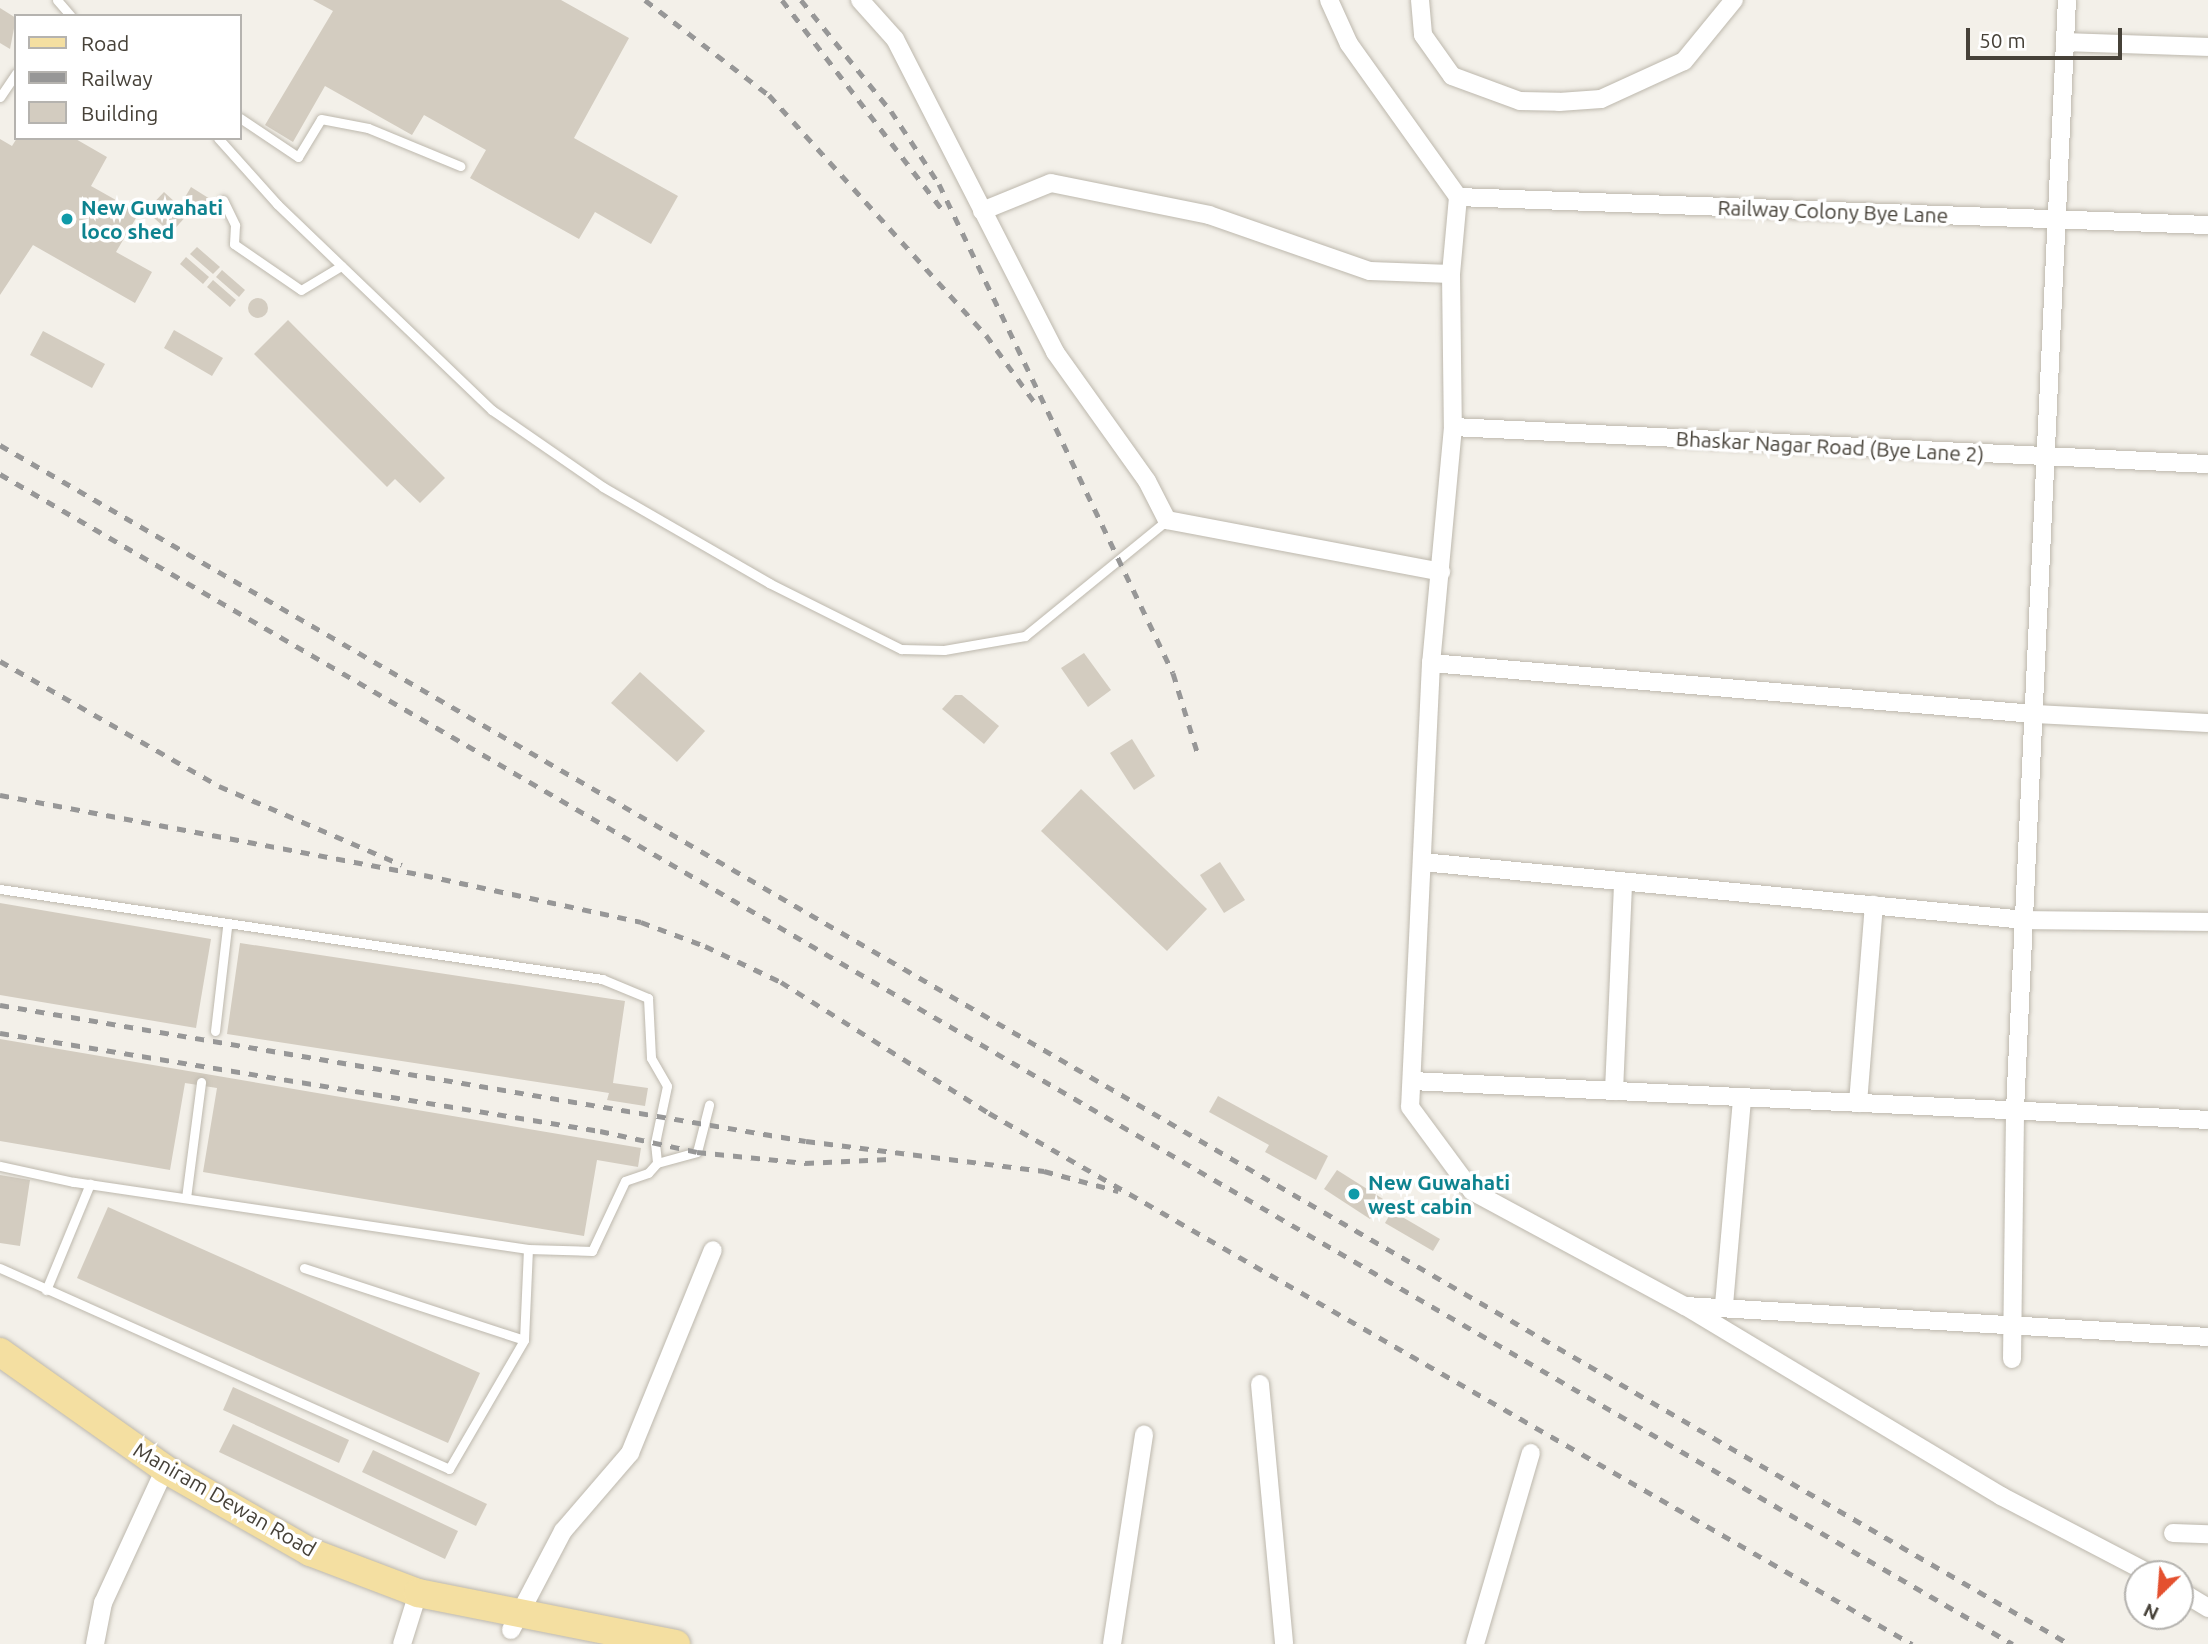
<!DOCTYPE html>
<style>
body{margin:0}
#map{position:relative;width:2208px;height:1644px;overflow:hidden;background:#f3f0e9;font-family:Ubuntu,sans-serif}
div>[style]{position:absolute}
.building>*{inset:0;background:#d3ccc0}
.round{border-radius:50%}
.roads{filter:drop-shadow(0 0 2px #bdb8ad) drop-shadow(0 0 2px #bdb8ad)}
.service>*{height:9px;margin:-4.5px;padding:0 4.5px;transform-origin:4.5px;border-radius:4.5px;background:#fff}
.minor>*{height:18px;margin:-9px;padding:0 9px;transform-origin:9px;border-radius:9px;background:#fff}
.primary>*{height:28px;margin:-14px;padding:0 14px;transform-origin:14px;border-radius:14px;background:#f4dfa1}
.rail>*{height:5px;margin-top:-2.5px;transform-origin:0;background:repeating-linear-gradient(90deg,#979797 0 9px,transparent 0 18px)}
.dots>*{width:19px;height:19px;translate:-50% -50%;box-sizing:border-box;border:4px solid #fff;border-radius:50%}
span{translate:-50% -50%;white-space:nowrap;text-align:center;line-height:1.15;-webkit-text-stroke:7px #fff;paint-order:stroke}
.culture-label{font-size:21px;color:#0d838f;font-weight:700}
.left{translate:0 -50%;text-align:left}
.street-label{font-size:21px;color:#464138}
.legend{position:absolute;left:14px;top:14px;width:228px;height:126px;box-sizing:border-box;background:#fff;border:2px solid #b5b3af;margin:0;padding:9px 12px;list-style:none;font-size:21px;color:#464138}
.legend li{display:flex;align-items:center;gap:14px;height:35px}
.legend b{width:35px;border:2px solid #b5b3af}
.north{position:absolute;left:2124px;top:1560px;width:70px;height:70px;box-sizing:border-box;background:#fff;border:2px solid #b5b3af;border-radius:50%;rotate:205deg;font-size:19px;font-weight:700;line-height:28px;text-align:center;color:#464138}
.north::after{content:'';display:block;margin:auto;width:24px;height:32px;background:#e4502f;clip-path:polygon(50% 0,100% 100%,50% 72%,0 100%)}
.scale{position:absolute;left:1966px;top:28px;width:156px;height:32px;box-sizing:border-box;border:4px solid #464138;border-top:0;padding-left:9px;font-size:21px;line-height:24px;white-space:nowrap;color:#464138;-webkit-text-stroke:5px #fff;paint-order:stroke}
</style>
<div id="map">
<div class="building">
<div style="clip-path:polygon(313px 0,561px 0,629px 38px,574px 138px,678px 196px,651px 244px,595px 212px,579px 239px,470px 178px,486px 150px,424px 115px,412px 135px,325px 86px,293px 142px,265px 125px,333px 11px)"></div>
<div style="clip-path:polygon(0 8px,16px 18px,10px 49px,0 43px)"></div>
<div style="clip-path:polygon(17px 138px,74px 138px,107px 157px,91px 186px,139px 213px,116px 252px,152px 272px,135px 303px,33px 245px,0 295px,0 139px,12px 146px)"></div>
<div style="clip-path:polygon(191px 187px,210px 199px,203px 211px,184px 199px)"></div>
<div style="clip-path:polygon(164px 192px,188px 214px,171px 233px,146px 211px)"></div>
<div style="clip-path:polygon(197px 247px,220px 267px,213px 274px,190px 254px)"></div>
<div style="clip-path:polygon(186px 257px,209px 277px,203px 284px,180px 264px)"></div>
<div style="clip-path:polygon(222px 270px,245px 290px,239px 297px,216px 277px)"></div>
<div style="clip-path:polygon(213px 280px,236px 300px,230px 307px,207px 287px)"></div>
<div class="round" style="left:248px;top:298px;width:20px;height:20px"></div>
<div style="clip-path:polygon(288px 320px,445px 478px,420px 503px,395px 479px,387px 487px,254px 354px)"></div>
<div style="clip-path:polygon(174px 330px,223px 358px,212px 376px,164px 348px)"></div>
<div style="clip-path:polygon(43px 331px,105px 364px,92px 388px,30px 355px)"></div>
<div style="clip-path:polygon(1084px 653px,1111px 690px,1088px 707px,1061px 668px)"></div>
<div style="clip-path:polygon(640px 672px,705px 731px,677px 762px,611px 703px)"></div>
<div style="clip-path:polygon(955px 695px,962px 695px,999px 726px,984px 744px,942px 709px)"></div>
<div style="clip-path:polygon(1132px 739px,1155px 776px,1134px 790px,1110px 753px)"></div>
<div style="clip-path:polygon(1081px 789px,1207px 909px,1167px 951px,1041px 831px)"></div>
<div style="clip-path:polygon(1220px 862px,1245px 900px,1224px 913px,1200px 875px)"></div>
<div style="clip-path:polygon(0 903px,211px 939px,196px 1028px,0 995px)"></div>
<div style="clip-path:polygon(240px 943px,625px 1001px,613px 1083px,648px 1088px,645px 1106px,607px 1100px,609px 1093px,227px 1034px)"></div>
<div style="clip-path:polygon(0 1039px,641px 1148px,638px 1167px,597px 1160px,584px 1236px,203px 1172px,217px 1088px,185px 1083px,170px 1170px,0 1141px)"></div>
<div style="clip-path:polygon(1218px 1096px,1328px 1156px,1316px 1180px,1265px 1152px,1269px 1145px,1209px 1112px)"></div>
<div style="clip-path:polygon(1337px 1170px,1383px 1199px,1370px 1219px,1324px 1189px)"></div>
<div style="clip-path:polygon(0 1175px,30px 1180px,20px 1246px,0 1243px)"></div>
<div style="clip-path:polygon(108px 1207px,480px 1373px,448px 1443px,77px 1278px)"></div>
<div style="clip-path:polygon(1392px 1211px,1440px 1239px,1433px 1251px,1385px 1223px)"></div>
<div style="clip-path:polygon(233px 1387px,349px 1440px,339px 1463px,223px 1410px)"></div>
<div style="clip-path:polygon(233px 1424px,458px 1531px,445px 1559px,219px 1452px)"></div>
<div style="clip-path:polygon(373px 1450px,487px 1504px,476px 1526px,362px 1472px)"></div>
</div>
<div class="roads">
<div class="service">
<div style="left:57px;top:0;width:21px;rotate:49deg"></div>
<div style="left:0;top:97px;width:29px;rotate:-56deg"></div>
<div style="left:240px;top:118px;width:70px;rotate:33.9deg"></div>
<div style="left:298px;top:157px;width:44px;rotate:-58.8deg"></div>
<div style="left:321px;top:119px;width:48px;rotate:10.8deg"></div>
<div style="left:368px;top:128px;width:100px;rotate:22.4deg"></div>
<div style="left:218px;top:138px;width:89px;rotate:48.2deg"></div>
<div style="left:277px;top:204px;width:298px;rotate:43.8deg"></div>
<div style="left:492px;top:410px;width:135px;rotate:34.7deg"></div>
<div style="left:603px;top:487px;width:192px;rotate:30deg"></div>
<div style="left:769px;top:583px;width:148px;rotate:26.6deg"></div>
<div style="left:901px;top:649px;width:43px;rotate:1.3deg"></div>
<div style="left:944px;top:650px;width:82px;rotate:-9.8deg"></div>
<div style="left:1025px;top:636px;width:183px;rotate:-39.2deg"></div>
<div style="left:223px;top:200px;width:28px;rotate:64deg"></div>
<div style="left:235px;top:225px;width:19px;rotate:93deg"></div>
<div style="left:234px;top:244px;width:81px;rotate:34.5deg"></div>
<div style="left:301px;top:290px;width:47px;rotate:-31deg"></div>
<div style="left:0;top:889px;width:609px;rotate:8.5deg"></div>
<div style="left:602px;top:979px;width:50px;rotate:22.4deg"></div>
<div style="left:648px;top:998px;width:60px;rotate:87.1deg"></div>
<div style="left:651px;top:1058px;width:32px;rotate:60deg"></div>
<div style="left:667px;top:1086px;width:58px;rotate:101.9deg"></div>
<div style="left:655px;top:1143px;width:20px;rotate:84deg"></div>
<div style="left:657px;top:1163px;width:13px;rotate:132deg"></div>
<div style="left:648px;top:1173px;width:24px;rotate:161deg"></div>
<div style="left:625px;top:1181px;width:77px;rotate:115.2deg"></div>
<div style="left:592px;top:1251px;width:64px;rotate:-178.2deg"></div>
<div style="left:528px;top:1249px;width:460px;rotate:-171.6deg"></div>
<div style="left:73px;top:1182px;width:75px;rotate:-167.6deg"></div>
<div style="left:215px;top:1031px;width:105px;rotate:-83.4deg"></div>
<div style="left:657px;top:1163px;width:41px;rotate:-15.4deg"></div>
<div style="left:697px;top:1152px;width:49px;rotate:-75.7deg"></div>
<div style="left:186px;top:1198px;width:117px;rotate:-82.6deg"></div>
<div style="left:0;top:1268px;width:492px;rotate:24.1deg"></div>
<div style="left:449px;top:1469px;width:149px;rotate:-59.8deg"></div>
<div style="left:524px;top:1340px;width:91px;rotate:-87.5deg"></div>
<div style="left:304px;top:1268px;width:231px;rotate:18.1deg"></div>
<div style="left:46px;top:1290px;width:115px;rotate:-67.5deg"></div>
</div>
<div class="minor">
<div style="left:860px;top:0;width:52px;rotate:48.1deg"></div>
<div style="left:895px;top:39px;width:352px;rotate:62.9deg"></div>
<div style="left:1055px;top:352px;width:158px;rotate:54.5deg"></div>
<div style="left:1147px;top:481px;width:44px;rotate:62.9deg"></div>
<div style="left:1167px;top:520px;width:279px;rotate:10.7deg"></div>
<div style="left:1329px;top:0;width:48px;rotate:65.6deg"></div>
<div style="left:1349px;top:44px;width:188px;rotate:54.5deg"></div>
<div style="left:1458px;top:197px;width:77px;rotate:95.2deg"></div>
<div style="left:1451px;top:274px;width:153px;rotate:89.3deg"></div>
<div style="left:1453px;top:427px;width:237px;rotate:95.3deg"></div>
<div style="left:1431px;top:663px;width:444px;rotate:92.7deg"></div>
<div style="left:1410px;top:1107px;width:104px;rotate:53.6deg"></div>
<div style="left:1472px;top:1191px;width:242px;rotate:28.4deg"></div>
<div style="left:1685px;top:1306px;width:369px;rotate:31deg"></div>
<div style="left:2001px;top:1496px;width:168px;rotate:27.6deg"></div>
<div style="left:1420px;top:0;width:35px;rotate:85deg"></div>
<div style="left:1423px;top:35px;width:50px;rotate:54.7deg"></div>
<div style="left:1452px;top:76px;width:72px;rotate:20.2deg"></div>
<div style="left:1520px;top:101px;width:39px;rotate:1deg"></div>
<div style="left:1559px;top:102px;width:42px;rotate:-4.1deg"></div>
<div style="left:1601px;top:99px;width:91px;rotate:-24.6deg"></div>
<div style="left:1684px;top:61px;width:79px;rotate:-50.7deg"></div>
<div style="left:2065px;top:42px;width:143px;rotate:2deg"></div>
<div style="left:1458px;top:197px;width:751px;rotate:2.14deg"></div>
<div style="left:982px;top:211px;width:74px;rotate:-22.1deg"></div>
<div style="left:1051px;top:183px;width:161px;rotate:11.4deg"></div>
<div style="left:1209px;top:215px;width:170px;rotate:19.2deg"></div>
<div style="left:1370px;top:271px;width:81px;rotate:2.1deg"></div>
<div style="left:1453px;top:427px;width:756px;rotate:2.81deg"></div>
<div style="left:1431px;top:663px;width:606px;rotate:4.83deg"></div>
<div style="left:2035px;top:714px;width:173px;rotate:3deg"></div>
<div style="left:1422px;top:862px;width:606px;rotate:5.49deg"></div>
<div style="left:2025px;top:920px;width:183px;rotate:0.6deg"></div>
<div style="left:1412px;top:1081px;width:797px;rotate:2.8deg"></div>
<div style="left:1614px;top:1091px;width:209px;rotate:-87.5deg"></div>
<div style="left:1858px;top:1103px;width:199px;rotate:-85.4deg"></div>
<div style="left:1724px;top:1305px;width:208px;rotate:-85deg"></div>
<div style="left:1685px;top:1306px;width:524px;rotate:3.39deg"></div>
<div style="left:2012px;top:1359px;width:249px;rotate:-89.3deg"></div>
<div style="left:2015px;top:1110px;width:1111px;rotate:-87.32deg"></div>
<div style="left:1260px;top:1384px;width:261px;rotate:84.7deg"></div>
<div style="left:2173px;top:1533px;width:35px;rotate:2deg"></div>
<div style="left:2180px;top:1591px;width:33px;rotate:31deg"></div>
<div style="left:511px;top:1630px;width:112px;rotate:-62.3deg"></div>
<div style="left:563px;top:1531px;width:103px;rotate:-49.3deg"></div>
<div style="left:630px;top:1453px;width:219px;rotate:-67.8deg"></div>
<div style="left:95px;top:1644px;width:42px;rotate:-79deg"></div>
<div style="left:103px;top:1603px;width:148px;rotate:-65.2deg"></div>
<div style="left:402px;top:1644px;width:53px;rotate:-72.6deg"></div>
<div style="left:1112px;top:1644px;width:212px;rotate:-81.3deg"></div>
<div style="left:1475px;top:1644px;width:199px;rotate:-73.7deg"></div>
</div>
<div class="primary">
<div style="left:0;top:1352px;width:202px;rotate:35.3deg"></div>
<div style="left:165px;top:1469px;width:167px;rotate:29.8deg"></div>
<div style="left:310px;top:1552px;width:116px;rotate:20.8deg"></div>
<div style="left:418px;top:1593px;width:263px;rotate:11.2deg"></div>
</div>
</div>
<div class="rail">
<div style="left:645px;top:0;width:156px;rotate:37.5deg"></div>
<div style="left:769px;top:95px;width:324px;rotate:47.9deg"></div>
<div style="left:986px;top:335px;width:84px;rotate:54.2deg"></div>
<div style="left:782px;top:0;width:267px;rotate:52.6deg"></div>
<div style="left:801px;top:0;width:143px;rotate:51deg"></div>
<div style="left:891px;top:111px;width:87px;rotate:56.7deg"></div>
<div style="left:939px;top:184px;width:542px;rotate:64.43deg"></div>
<div style="left:1173px;top:673px;width:89px;rotate:73deg"></div>
<div style="left:0;top:445px;width:2391px;rotate:30.09deg"></div>
<div style="left:0;top:474px;width:2328px;rotate:30.17deg"></div>
<div style="left:0;top:661px;width:252px;rotate:29.7deg"></div>
<div style="left:219px;top:786px;width:199px;rotate:23.3deg"></div>
<div style="left:0;top:795px;width:431px;rotate:10.7deg"></div>
<div style="left:424px;top:875px;width:222px;rotate:12.2deg"></div>
<div style="left:641px;top:922px;width:68px;rotate:20.6deg"></div>
<div style="left:705px;top:946px;width:84px;rotate:25.3deg"></div>
<div style="left:781px;top:982px;width:246px;rotate:32.2deg"></div>
<div style="left:989px;top:1113px;width:1065px;rotate:29.91deg"></div>
<div style="left:0;top:1005px;width:817px;rotate:9.58deg"></div>
<div style="left:806px;top:1141px;width:240px;rotate:7.2deg"></div>
<div style="left:1044px;top:1171px;width:77px;rotate:15.1deg"></div>
<div style="left:0;top:1033px;width:608px;rotate:9.28deg"></div>
<div style="left:600px;top:1131px;width:99px;rotate:12.2deg"></div>
<div style="left:697px;top:1152px;width:109px;rotate:5.8deg"></div>
<div style="left:805px;top:1163px;width:84px;rotate:-2.7deg"></div>
</div>
<div class="dots">
<div style="left:67px;top:219px;background:#0f9aa8"></div>
<div style="left:1354px;top:1194px;background:#0f9aa8"></div>
</div>
<div class="culture-label">
<span class="left" style="left:81px;top:219px">New Guwahati<br>loco shed</span>
<span class="left" style="left:1368px;top:1194px">New Guwahati<br>west cabin</span>
</div>
<div class="street-label">
<span style="left:1833px;top:211px;rotate:2deg">Railway Colony Bye Lane</span>
<span style="left:1830px;top:446px;rotate:3deg">Bhaskar Nagar Road (Bye Lane 2)</span>
<span style="left:225px;top:1499px;rotate:30deg">Maniram Dewan Road</span>
</div>
<ul class="legend">
<li><b style="height:9px;background:#f4dfa1"></b>Road</li>
<li><b style="height:9px;background:#979797"></b>Railway</li>
<li><b style="height:19px;background:#d3ccc0"></b>Building</li>
</ul>
<div class="north">N</div>
<div class="scale">50 m</div>
</div>
